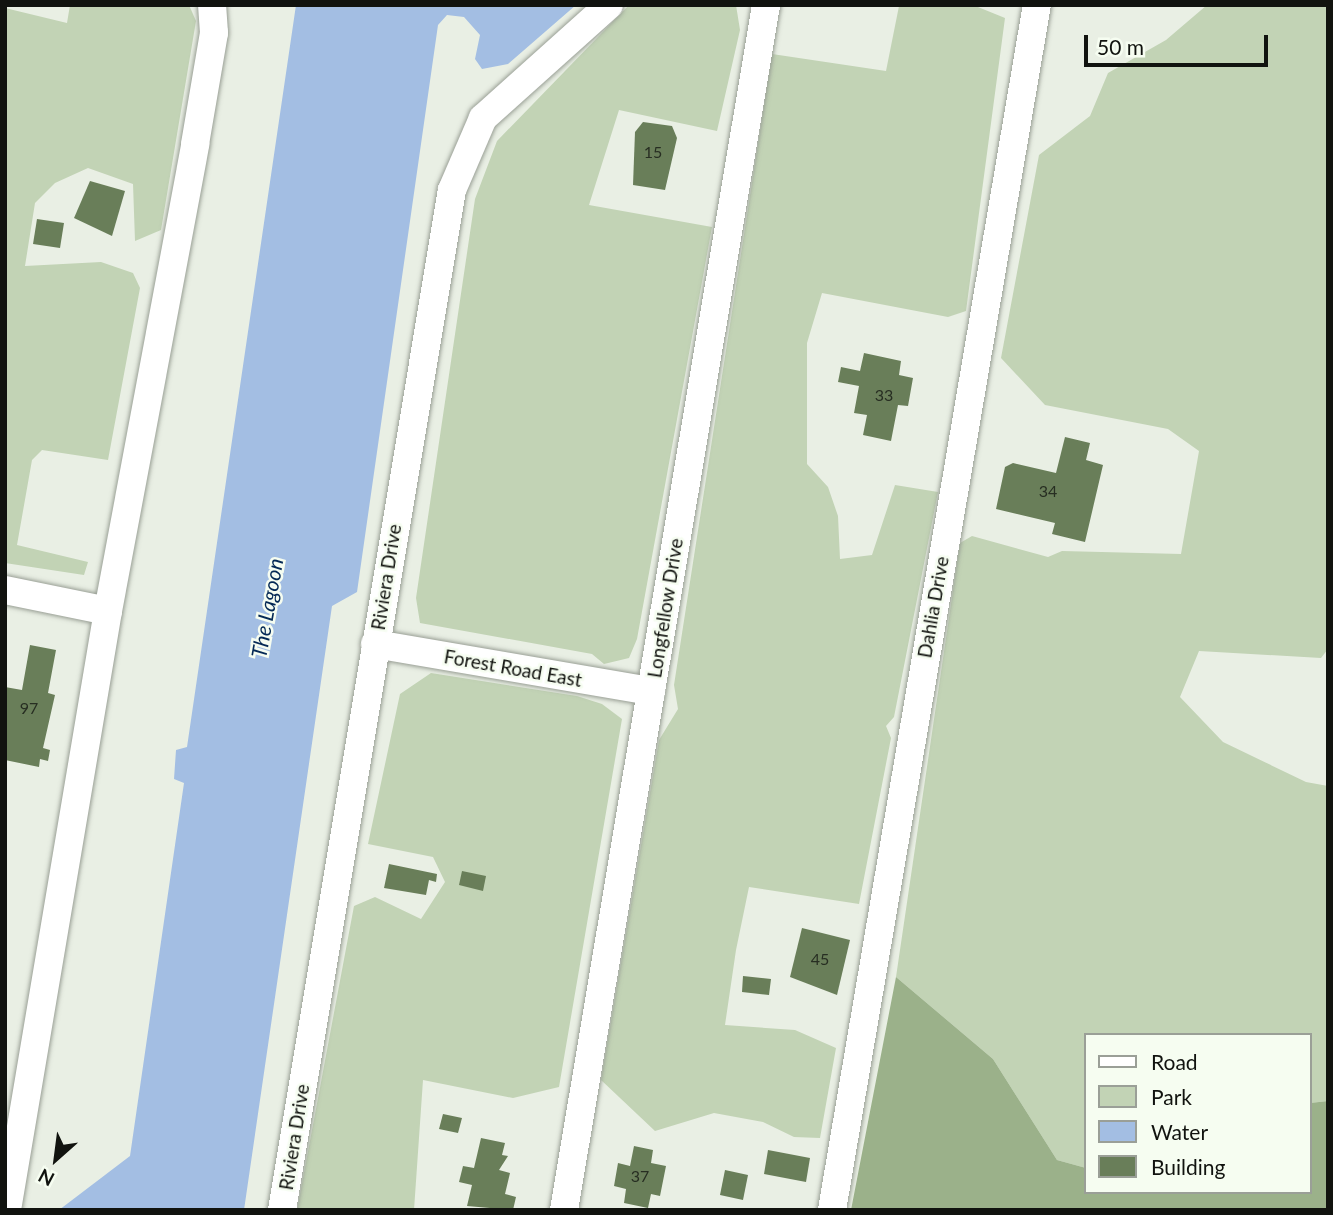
<!DOCTYPE html>
<style>
body{margin:0}
#map{position:relative;width:1333px;height:1215px;overflow:hidden;background:#e9efe4;font-family:Lato,sans-serif}
div>[style]{position:absolute}
.green>*{inset:0;background:#c2d3b5}
.forest>*{inset:0;background:#9bb18a}
.water>*{inset:0;background:#a3bee3}
.building>*{inset:0;background:#697e59}
.roads{filter:drop-shadow(0 0 2px #999f95) drop-shadow(0 0 2px #999f95)}
.minor>*{height:28px;margin:-14px;padding:0 14px;transform-origin:14px;border-radius:14px;background:#fff}
span{translate:-50% -50%;white-space:nowrap;text-align:center;line-height:1.15;-webkit-text-stroke:5px #f6fdf1;paint-order:stroke}
.number-label{font-size:16px;color:#272e22}
.number-label span{-webkit-text-stroke-width:0}
.street-label{font-size:19px;color:#11130f}
.water-label{font-size:21px;color:#042955;font-style:italic}
.frame{position:absolute;inset:0;border:7px solid #11130f;pointer-events:none}
.legend{position:absolute;left:1084px;top:1033px;width:228px;height:161px;box-sizing:border-box;background:#f6fdf1;border:2px solid #9a9f97;margin:0;padding:9px 12px;list-style:none;font-size:21px;color:#11130f}
.legend li{display:flex;align-items:center;gap:14px;height:35px}
.legend b{width:35px;border:2px solid #9a9f97}
.north{position:absolute;left:21px;top:1124px;width:70px;height:70px;-webkit-text-stroke:5px #f6fdf1;paint-order:stroke;rotate:208deg;font-size:19px;font-weight:700;line-height:28px;text-align:center;color:#11130f}
.north::after{content:'';display:block;margin:auto;width:24px;height:32px;background:#11130f;clip-path:polygon(50% 0,100% 100%,50% 72%,0 100%)}
.scale{position:absolute;left:1084px;top:35px;width:184px;height:32px;box-sizing:border-box;border:4px solid #11130f;border-top:0;padding-left:9px;font-size:21px;line-height:24px;white-space:nowrap;color:#11130f;-webkit-text-stroke:5px #f6fdf1;paint-order:stroke}
</style>
<div id="map">
<div class="green">
<div style="clip-path:polygon(70px 5px,189px 5px,196px 21px,161px 230px,135px 241px,133px 184px,88px 168px,55px 183px,35px 203px,25px 266px,101px 262px,133px 273px,140px 288px,108px 460px,42px 450px,32px 460px,17px 545px,88px 562px,84px 575px,5px 563px,5px 8px,67px 23px)"></div>
<div style="clip-path:polygon(629px 5px,736px 5px,740px 30px,717px 131px,619px 110px,589px 205px,712px 227px,637px 639px,629px 658px,604px 664px,592px 654px,420px 623px,416px 598px,475px 199px,497px 141px)"></div>
<div style="clip-path:polygon(973px 5px,1005px 18px,966px 311px,948px 317px,822px 293px,807px 343px,807px 464px,828px 487px,838px 516px,840px 559px,872px 555px,895px 485px,938px 492px,894px 717px,886px 726px,891px 738px,859px 904px,749px 887px,736px 950px,725px 1025px,795px 1030px,836px 1048px,820px 1138px,794px 1137px,763px 1122px,714px 1113px,655px 1131px,601px 1080px,659px 740px,678px 709px,674px 685px,772px 54px,886px 71px,899px 6px)"></div>
<div style="clip-path:polygon(1207px 5px,1328px 5px,1328px 649px,1321px 658px,1199px 651px,1180px 697px,1223px 742px,1306px 782px,1328px 786px,1328px 1101px,1310px 1103px,1310px 1035px,1086px 1035px,1086px 1168px,1057px 1160px,993px 1059px,896px 977px,960px 543px,972px 536px,1048px 557px,1062px 551px,1181px 554px,1199px 451px,1168px 429px,1045px 405px,1001px 358px,1039px 155px,1090px 116px,1108px 73px,1166px 40px)"></div>
<div style="clip-path:polygon(431px 673px,577px 696px,602px 704px,622px 719px,559px 1087px,513px 1098px,423px 1080px,414px 1210px,297px 1210px,354px 906px,375px 897px,421px 919px,445px 882px,433px 857px,368px 844px,400px 694px)"></div>
</div>
<div class="forest">
<div style="clip-path:polygon(896px 977px,993px 1059px,1057px 1160px,1086px 1168px,1086px 1192px,1310px 1192px,1310px 1103px,1328px 1101px,1328px 1210px,851px 1210px)"></div>
</div>
<div class="water">
<div style="clip-path:polygon(296px 5px,576px 5px,508px 64px,482px 69px,475px 59px,480px 35px,464px 17px,447px 15px,438px 25px,357px 592px,332px 606px,244px 1210px,59px 1210px,130px 1156px,184px 783px,174px 779px,176px 750px,187px 747px)"></div>
</div>
<div class="building">
<div style="clip-path:polygon(643px 122px,672px 126px,677px 138px,665px 190px,633px 185px,635px 132px)"></div>
<div style="clip-path:polygon(90px 181px,125px 191px,112px 236px,74px 218px)"></div>
<div style="clip-path:polygon(37px 219px,64px 223px,60px 248px,33px 244px)"></div>
<div style="clip-path:polygon(864px 353px,901px 361px,899px 375px,913px 378px,908px 406px,898px 405px,891px 441px,863px 435px,867px 415px,854px 413px,859px 386px,838px 382px,841px 367px,860px 371px)"></div>
<div style="clip-path:polygon(1065px 437px,1090px 443px,1086px 460px,1103px 465px,1085px 542px,1052px 534px,1055px 523px,996px 509px,1005px 467px,1013px 463px,1056px 473px)"></div>
<div style="clip-path:polygon(30px 645px,56px 650px,48px 693px,55px 695px,43px 748px,50px 750px,48px 761px,40px 759px,39px 767px,5px 760px,5px 687px,22px 690px)"></div>
<div style="clip-path:polygon(389px 864px,437px 874px,436px 882px,429px 880px,426px 895px,384px 888px)"></div>
<div style="clip-path:polygon(462px 871px,486px 876px,483px 891px,459px 885px)"></div>
<div style="clip-path:polygon(802px 928px,850px 940px,837px 995px,790px 977px)"></div>
<div style="clip-path:polygon(743px 976px,771px 979px,769px 995px,742px 992px)"></div>
<div style="clip-path:polygon(443px 1114px,462px 1118px,458px 1133px,439px 1129px)"></div>
<div style="clip-path:polygon(481px 1138px,505px 1143px,502px 1155px,508px 1156px,499px 1170px,510px 1173px,505px 1194px,516px 1197px,513px 1210px,467px 1206px,472px 1185px,459px 1182px,463px 1166px,474px 1168px)"></div>
<div style="clip-path:polygon(634px 1146px,653px 1150px,651px 1163px,666px 1166px,660px 1196px,651px 1194px,648px 1208px,624px 1203px,626px 1189px,614px 1186px,618px 1163px,630px 1166px)"></div>
<div style="clip-path:polygon(768px 1150px,810px 1158px,806px 1182px,764px 1174px)"></div>
<div style="clip-path:polygon(725px 1170px,748px 1175px,743px 1200px,720px 1195px)"></div>
</div>
<div class="roads">
<div class="minor">
<div style="left:5px;top:590px;width:105px;rotate:11.5deg"></div>
<div style="left:375px;top:644px;width:280px;rotate:9.7deg"></div>
<div style="left:7px;top:1210px;width:607px;rotate:-80.43deg"></div>
<div style="left:108px;top:611px;width:475px;rotate:-79.4deg"></div>
<div style="left:195px;top:144px;width:113px;rotate:-80.3deg"></div>
<div style="left:214px;top:33px;width:28px;rotate:-94deg"></div>
<div style="left:282px;top:1210px;width:1034px;rotate:-80.54deg"></div>
<div style="left:452px;top:190px;width:78px;rotate:-66.7deg"></div>
<div style="left:483px;top:118px;width:169px;rotate:-41.9deg"></div>
<div style="left:564px;top:1210px;width:1222px;rotate:-80.48deg"></div>
<div style="left:832px;top:1210px;width:1222px;rotate:-80.35deg"></div>
</div>
</div>
<div class="number-label">
<span style="left:653px;top:152px">15</span>
<span style="left:884px;top:395px">33</span>
<span style="left:1048px;top:491px">34</span>
<span style="left:29px;top:708px">97</span>
<span style="left:820px;top:959px">45</span>
<span style="left:640px;top:1176px">37</span>
</div>
<div class="street-label">
<span style="left:386px;top:577px;rotate:-81deg">Riviera Drive</span>
<span style="left:933px;top:607px;rotate:-80deg">Dahlia Drive</span>
<span style="left:665px;top:608px;rotate:-81deg">Longfellow Drive</span>
<span style="left:513px;top:668px;rotate:10deg">Forest Road East</span>
<span style="left:294px;top:1137px;rotate:-81deg">Riviera Drive</span>
</div>
<div class="water-label">
<span style="left:267px;top:608px;rotate:-80deg">The Lagoon</span>
</div>
<div class="frame"></div>
<ul class="legend">
<li><b style="height:9px;background:#fff"></b>Road</li>
<li><b style="height:19px;background:#c2d3b5"></b>Park</li>
<li><b style="height:19px;background:#a3bee3"></b>Water</li>
<li><b style="height:19px;background:#697e59"></b>Building</li>
</ul>
<div class="north">N</div>
<div class="scale">50 m</div>
</div>
